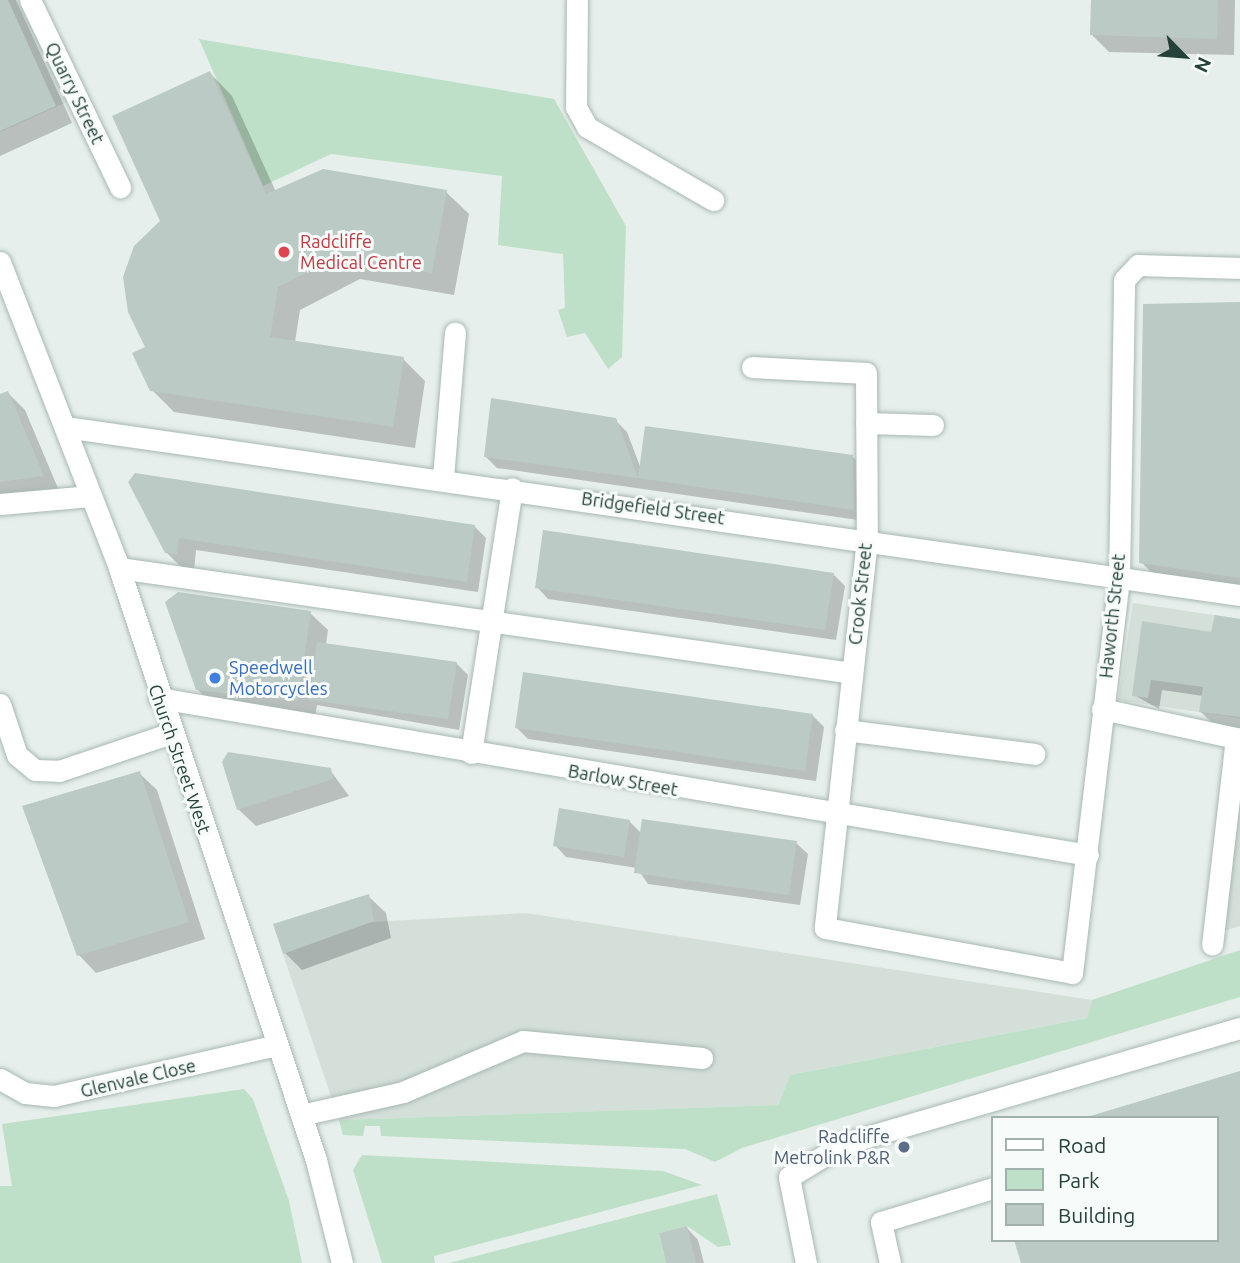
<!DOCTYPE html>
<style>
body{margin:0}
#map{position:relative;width:1240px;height:1263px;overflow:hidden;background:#e6efeb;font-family:Ubuntu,sans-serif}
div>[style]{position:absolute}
.built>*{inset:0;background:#d4dfda}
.green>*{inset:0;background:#bfe0c8}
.shadow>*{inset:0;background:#0003}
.building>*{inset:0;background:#bbcac4}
.roads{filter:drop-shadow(0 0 2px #a8b8b2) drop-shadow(0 0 2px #a8b8b2)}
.minor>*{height:21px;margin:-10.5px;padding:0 10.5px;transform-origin:10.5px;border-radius:10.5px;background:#fff}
.dots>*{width:19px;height:19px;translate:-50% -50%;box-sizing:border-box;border:4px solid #f7fbf9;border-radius:50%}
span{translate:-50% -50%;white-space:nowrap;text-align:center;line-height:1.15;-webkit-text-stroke:6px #f7fbf9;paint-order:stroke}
.street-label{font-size:18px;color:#24423a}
.health-label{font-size:18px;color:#be3a42}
.left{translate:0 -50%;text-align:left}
.shop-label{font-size:18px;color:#366cbe}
.service-label{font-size:18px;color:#4e5e75}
.right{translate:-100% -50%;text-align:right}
.legend{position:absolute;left:991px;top:1116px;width:228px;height:126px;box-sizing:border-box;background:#f7fbf9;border:2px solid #a3b1ad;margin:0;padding:9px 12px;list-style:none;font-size:21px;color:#24423a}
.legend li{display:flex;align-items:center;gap:14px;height:35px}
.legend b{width:35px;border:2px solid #a3b1ad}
.north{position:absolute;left:1149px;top:21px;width:70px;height:70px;-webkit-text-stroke:5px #f7fbf9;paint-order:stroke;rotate:115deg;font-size:19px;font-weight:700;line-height:28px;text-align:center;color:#24423a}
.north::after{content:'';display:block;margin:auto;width:24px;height:32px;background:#24423a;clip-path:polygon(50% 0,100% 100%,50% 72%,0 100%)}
</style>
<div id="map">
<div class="built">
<div style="clip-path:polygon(0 0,19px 0,67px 102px,0 132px)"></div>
<div style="clip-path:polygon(1133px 603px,1240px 619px,1240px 718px,1118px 700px)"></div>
<div style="clip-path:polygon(1240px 801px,1240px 926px,1221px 932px)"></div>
<div style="clip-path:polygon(526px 913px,1092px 1000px,1087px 1018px,790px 1075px,778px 1105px,339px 1120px,283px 954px,358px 923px)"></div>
</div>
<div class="green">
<div style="clip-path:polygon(199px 39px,554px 99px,626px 226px,622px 357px,608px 369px,585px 333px,567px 337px,558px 310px,565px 308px,563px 254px,498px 245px,502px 176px,331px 154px,263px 186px)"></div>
<div style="clip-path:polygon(1240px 950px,1240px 997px,742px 1148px,715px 1162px,685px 1149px,381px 1136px,380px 1126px,365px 1126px,363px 1136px,343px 1135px,339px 1120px,778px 1105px,790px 1075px,1087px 1018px,1092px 1000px)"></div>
<div style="clip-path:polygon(244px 1089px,253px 1099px,289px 1201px,302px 1263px,0 1263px,0 1186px,12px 1186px,2px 1124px)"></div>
<div style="clip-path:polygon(362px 1155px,663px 1171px,702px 1185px,434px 1256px,435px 1263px,382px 1263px,353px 1170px)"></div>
<div style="clip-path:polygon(717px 1194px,731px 1245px,718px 1247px,687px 1226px,659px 1233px,666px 1263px,449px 1263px)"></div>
</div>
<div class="shadow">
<div style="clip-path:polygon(0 0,16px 0,72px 123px,0 156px)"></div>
<div style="clip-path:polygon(1093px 0,1235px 0,1234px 55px,1109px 52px,1092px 35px)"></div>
<div style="clip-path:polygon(210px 73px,232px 96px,276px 192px,446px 192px,469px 214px,454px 295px,360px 279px,300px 310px,295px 342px,403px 359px,425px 381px,415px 448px,174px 412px,151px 389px,147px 348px,162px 222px)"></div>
<div style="clip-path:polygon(1240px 304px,1240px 597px,1164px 585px,1141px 562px)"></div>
<div style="clip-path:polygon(8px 393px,25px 410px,60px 493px,0 502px,0 395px)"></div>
<div style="clip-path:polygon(615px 420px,627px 432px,641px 469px,852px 456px,864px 468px,865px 521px,497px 468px,486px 457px)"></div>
<div style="clip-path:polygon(130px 483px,474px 526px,486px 538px,478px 592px,196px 550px,194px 571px,184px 570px,166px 552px)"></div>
<div style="clip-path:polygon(833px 574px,845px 586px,836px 640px,548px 599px,537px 587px)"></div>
<div style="clip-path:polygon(310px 613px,328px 630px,326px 645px,456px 663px,468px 675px,459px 730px,317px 705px,315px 718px,215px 707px,198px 690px)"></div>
<div style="clip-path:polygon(1240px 621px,1240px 736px,1223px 734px,1201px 712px,1203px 696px,1162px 690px,1159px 709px,1134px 695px,1144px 623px,1211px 633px)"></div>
<div style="clip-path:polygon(812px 715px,824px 727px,816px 781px,528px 739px,517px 728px)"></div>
<div style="clip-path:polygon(330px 770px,349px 796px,256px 826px,238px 809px)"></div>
<div style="clip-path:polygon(139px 773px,157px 790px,205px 939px,96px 973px,79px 955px)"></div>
<div style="clip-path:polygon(629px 821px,642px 834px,796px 843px,808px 854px,800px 905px,648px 884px,637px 868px,566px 857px,555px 845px)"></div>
<div style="clip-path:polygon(368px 896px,386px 913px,391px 938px,302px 970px,285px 953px)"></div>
<div style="clip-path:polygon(1240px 1073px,1240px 1263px,1024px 1263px,1217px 1240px,1217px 1118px,1091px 1118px)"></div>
<div style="clip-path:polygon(687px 1228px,698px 1240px,704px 1263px,668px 1263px)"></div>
</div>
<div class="building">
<div style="clip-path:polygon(0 0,8px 0,56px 106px,0 131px)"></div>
<div style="clip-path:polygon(1091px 0,1218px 0,1217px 39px,1090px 35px)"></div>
<div style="clip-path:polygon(210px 71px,266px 194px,323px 169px,447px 190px,432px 273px,337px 257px,278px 287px,270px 337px,404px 357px,393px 427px,150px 391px,132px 353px,145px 347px,128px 312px,123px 277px,134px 246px,160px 221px,112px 116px)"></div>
<div style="clip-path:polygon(1240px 302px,1240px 578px,1139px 563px,1143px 304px)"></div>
<div style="clip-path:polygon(8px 391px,44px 476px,0 482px,0 394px)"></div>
<div style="clip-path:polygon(491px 398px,616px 418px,638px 478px,484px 457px)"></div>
<div style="clip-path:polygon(645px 426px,853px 455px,854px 510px,638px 478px)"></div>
<div style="clip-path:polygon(135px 473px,475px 525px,467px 582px,179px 538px,177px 554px,165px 553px,128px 482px)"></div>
<div style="clip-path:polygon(543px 530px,834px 573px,825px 630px,535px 588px)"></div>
<div style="clip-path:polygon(178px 592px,311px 611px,298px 701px,196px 690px,165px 602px)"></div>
<div style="clip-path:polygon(1215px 615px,1240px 619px,1240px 717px,1199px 712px,1203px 687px,1151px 680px,1148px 698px,1132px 696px,1142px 621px,1211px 632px)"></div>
<div style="clip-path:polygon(317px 642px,457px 662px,448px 719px,309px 700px)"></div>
<div style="clip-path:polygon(523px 672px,813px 714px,805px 771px,515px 728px)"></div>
<div style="clip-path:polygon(228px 752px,331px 768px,333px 779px,237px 810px,222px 762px)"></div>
<div style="clip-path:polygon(140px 771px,189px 922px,77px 956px,22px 806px)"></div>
<div style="clip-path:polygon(559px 808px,630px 820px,624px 857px,553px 846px)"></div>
<div style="clip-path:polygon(642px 819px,797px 841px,789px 895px,634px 873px)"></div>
<div style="clip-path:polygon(369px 894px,374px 921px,283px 954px,273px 924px)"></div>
<div style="clip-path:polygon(1240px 1071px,1240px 1263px,1021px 1263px,1014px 1240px,1217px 1240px,1217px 1118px,1087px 1117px)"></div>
<div style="clip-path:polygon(687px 1226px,696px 1263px,666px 1263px,659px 1233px)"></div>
</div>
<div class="roads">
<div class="minor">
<div style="left:30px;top:0;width:208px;rotate:64.3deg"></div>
<div style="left:577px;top:0;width:107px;rotate:90.5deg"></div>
<div style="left:576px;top:107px;width:23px;rotate:61deg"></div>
<div style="left:587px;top:127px;width:146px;rotate:30.1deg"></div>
<div style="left:0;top:262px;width:328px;rotate:68.7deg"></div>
<div style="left:119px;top:568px;width:624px;rotate:71.59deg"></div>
<div style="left:316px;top:1160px;width:106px;rotate:75.8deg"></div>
<div style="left:752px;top:367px;width:114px;rotate:3deg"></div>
<div style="left:866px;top:373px;width:166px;rotate:89.7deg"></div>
<div style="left:867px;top:539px;width:391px;rotate:96.2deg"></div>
<div style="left:825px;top:928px;width:251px;rotate:10.3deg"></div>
<div style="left:1072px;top:973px;width:399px;rotate:-83.2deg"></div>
<div style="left:1119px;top:577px;width:297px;rotate:-89deg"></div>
<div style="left:1124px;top:280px;width:21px;rotate:-47deg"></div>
<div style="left:1138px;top:265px;width:102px;rotate:1.7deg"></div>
<div style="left:866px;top:423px;width:67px;rotate:1.7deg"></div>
<div style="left:65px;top:427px;width:1187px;rotate:8.14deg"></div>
<div style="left:443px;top:478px;width:146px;rotate:-85.3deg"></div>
<div style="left:0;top:504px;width:91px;rotate:-5deg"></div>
<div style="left:119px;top:568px;width:740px;rotate:8.15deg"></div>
<div style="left:159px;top:698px;width:942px;rotate:9.59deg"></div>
<div style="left:0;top:704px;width:54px;rotate:71.6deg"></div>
<div style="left:17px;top:755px;width:23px;rotate:40deg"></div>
<div style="left:35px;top:770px;width:24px;rotate:2deg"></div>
<div style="left:59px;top:771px;width:118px;rotate:-18.7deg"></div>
<div style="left:1102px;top:709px;width:137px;rotate:12.2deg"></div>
<div style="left:1236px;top:738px;width:208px;rotate:96.6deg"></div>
<div style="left:845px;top:730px;width:191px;rotate:7.2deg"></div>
<div style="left:471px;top:753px;width:268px;rotate:-81.2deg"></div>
<div style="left:0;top:1079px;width:29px;rotate:29deg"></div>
<div style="left:25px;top:1093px;width:29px;rotate:6deg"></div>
<div style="left:54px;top:1096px;width:229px;rotate:-12.9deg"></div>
<div style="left:301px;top:1115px;width:105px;rotate:-12.7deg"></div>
<div style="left:403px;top:1092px;width:130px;rotate:-23deg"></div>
<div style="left:523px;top:1041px;width:180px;rotate:5.4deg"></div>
<div style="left:806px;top:1263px;width:88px;rotate:-101.2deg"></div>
<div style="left:789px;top:1177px;width:63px;rotate:-31.4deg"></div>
<div style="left:843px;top:1144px;width:414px;rotate:-16.3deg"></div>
<div style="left:890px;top:1263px;width:42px;rotate:-102.4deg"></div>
<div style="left:881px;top:1222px;width:117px;rotate:-16.9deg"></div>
</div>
</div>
<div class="dots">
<div style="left:284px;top:252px;background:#e0444e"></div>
<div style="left:215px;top:678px;background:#3f7fe0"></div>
<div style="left:904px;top:1147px;background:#5c6f8a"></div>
</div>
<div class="street-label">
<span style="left:75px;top:93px;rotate:64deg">Quarry Street</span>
<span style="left:653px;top:508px;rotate:8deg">Bridgefield Street</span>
<span style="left:860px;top:594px;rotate:-84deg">Crook Street</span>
<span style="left:1112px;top:616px;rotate:-84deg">Haworth Street</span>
<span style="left:180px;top:759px;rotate:71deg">Church Street West</span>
<span style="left:623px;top:780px;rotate:10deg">Barlow Street</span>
<span style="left:138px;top:1078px;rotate:-13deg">Glenvale Close</span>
</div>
<div class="health-label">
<span class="left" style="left:300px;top:252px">Radcliffe<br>Medical Centre</span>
</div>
<div class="shop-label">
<span class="left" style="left:229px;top:678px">Speedwell<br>Motorcycles</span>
</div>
<div class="service-label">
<span class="right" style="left:890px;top:1147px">Radcliffe<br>Metrolink P&amp;R</span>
</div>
<ul class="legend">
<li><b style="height:9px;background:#fff"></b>Road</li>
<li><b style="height:19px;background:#bfe0c8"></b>Park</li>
<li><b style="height:19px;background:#bbcac4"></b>Building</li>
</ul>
<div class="north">N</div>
</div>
